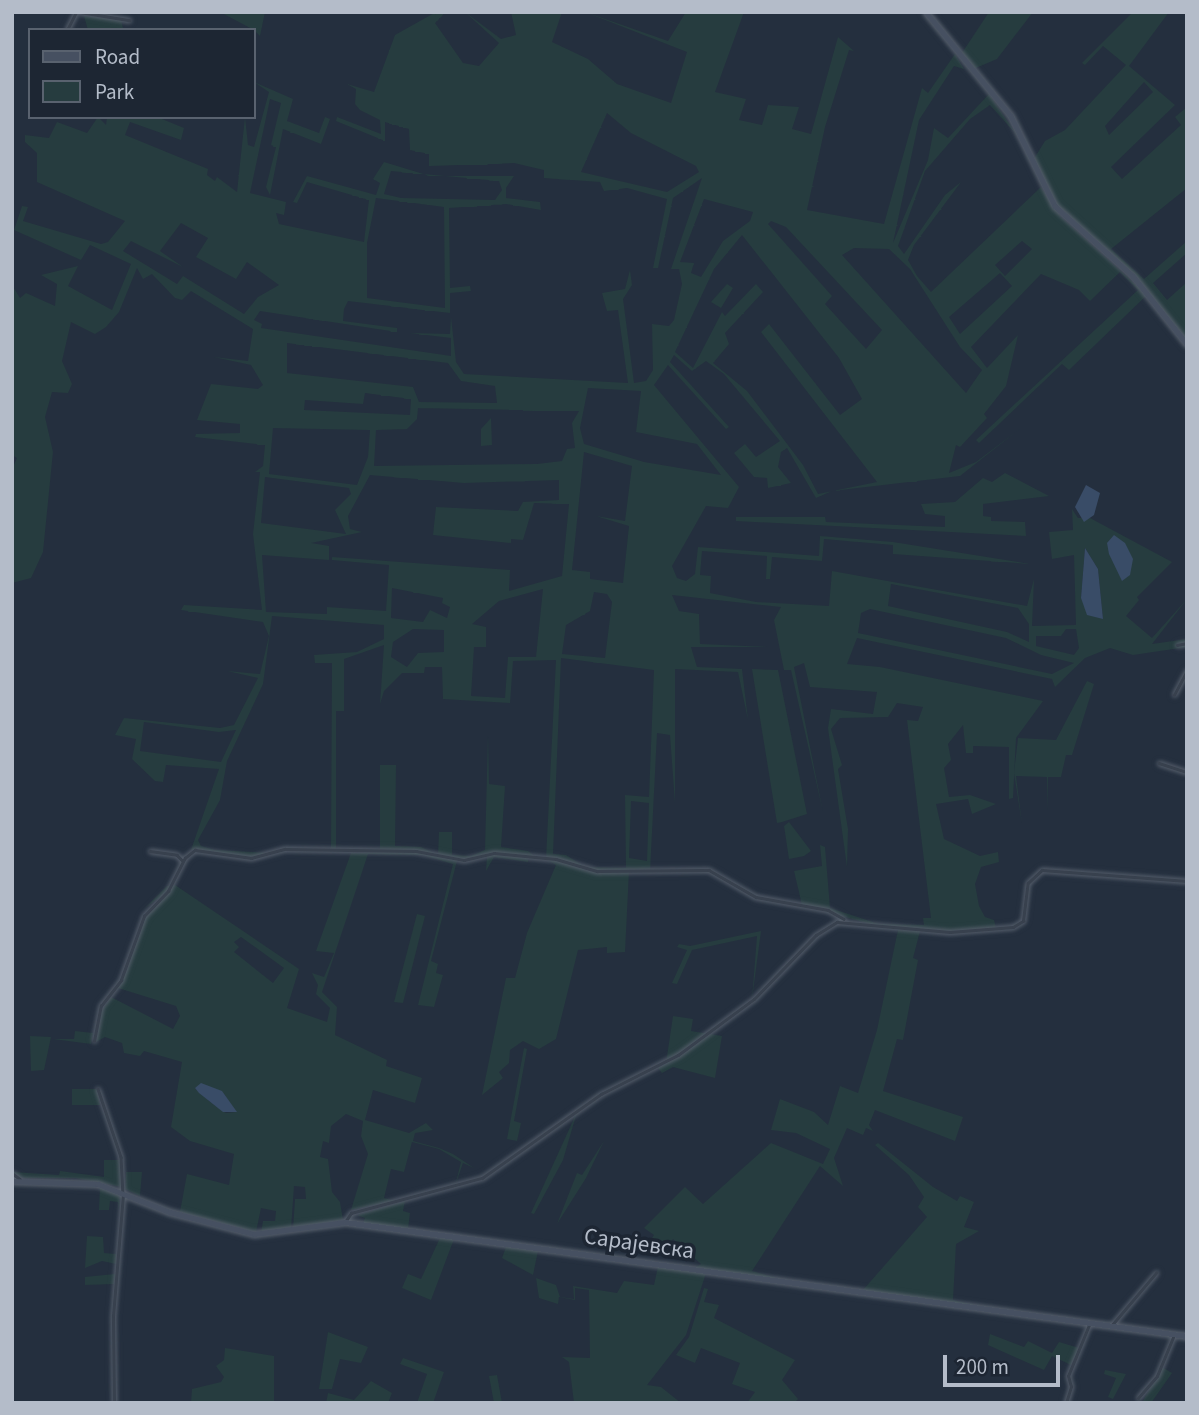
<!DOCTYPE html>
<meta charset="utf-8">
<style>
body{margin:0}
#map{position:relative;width:1199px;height:1415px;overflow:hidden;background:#242f3e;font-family:"Source Sans 3",sans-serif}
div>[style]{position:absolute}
.green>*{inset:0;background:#263c3f}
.water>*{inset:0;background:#394c67}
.roads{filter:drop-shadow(0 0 2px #565f6c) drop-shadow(0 0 2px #565f6c)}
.street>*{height:2.5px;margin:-1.25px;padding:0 1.25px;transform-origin:1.25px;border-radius:1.25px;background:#38414e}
.secondary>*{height:4.5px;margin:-2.25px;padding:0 2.25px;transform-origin:2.25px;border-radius:2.25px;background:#465061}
span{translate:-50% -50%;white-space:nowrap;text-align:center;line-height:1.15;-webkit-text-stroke:7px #1d2633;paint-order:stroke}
.street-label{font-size:23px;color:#b4bcc9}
.frame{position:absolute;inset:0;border:14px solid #b4bcc9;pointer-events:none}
.legend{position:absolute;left:28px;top:28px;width:228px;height:91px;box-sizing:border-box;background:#1d2633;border:2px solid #59626f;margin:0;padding:9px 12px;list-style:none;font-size:21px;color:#b4bcc9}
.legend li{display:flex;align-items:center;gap:14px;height:35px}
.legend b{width:35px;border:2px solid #59626f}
.scale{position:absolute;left:943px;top:1355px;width:117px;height:32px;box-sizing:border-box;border:4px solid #b4bcc9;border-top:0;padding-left:9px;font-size:21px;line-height:24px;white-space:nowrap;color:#b4bcc9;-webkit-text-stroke:5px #1d2633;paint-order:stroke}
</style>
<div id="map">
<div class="green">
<div style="clip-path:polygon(220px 12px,265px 12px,260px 36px,254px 30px)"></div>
<div style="clip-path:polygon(evenodd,436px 12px,445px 12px,435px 23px,463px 63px,479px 66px,499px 43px,465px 12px,501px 39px,516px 35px,511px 12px,562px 12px,552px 42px,588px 59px,617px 84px,671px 103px,687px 52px,585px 12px,668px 41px,686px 12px,744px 12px,715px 92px,746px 99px,739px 120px,762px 125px,768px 105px,799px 107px,792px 129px,811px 134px,838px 37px,854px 51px,849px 50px,825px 127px,807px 210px,884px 224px,922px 88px,928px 93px,955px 54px,964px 69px,954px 66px,919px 120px,893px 243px,928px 160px,934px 128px,948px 138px,989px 94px,1016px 134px,990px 105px,970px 119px,925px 171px,898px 246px,904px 254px,945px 195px,961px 182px,914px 245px,908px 260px,917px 276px,931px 292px,1041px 187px,1061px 217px,1147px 295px,1069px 370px,1062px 364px,979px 443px,976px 440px,1138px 290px,1120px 272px,1090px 301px,1079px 290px,1041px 274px,971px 347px,987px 368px,1018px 335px,1006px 386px,984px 414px,987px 418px,960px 447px,956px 445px,949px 473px,976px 462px,1021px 428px,960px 476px,832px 491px,816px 498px,787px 448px,781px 452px,778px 467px,791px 483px,768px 488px,767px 478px,754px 477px,734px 453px,745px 444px,756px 457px,780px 441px,724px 374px,706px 361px,692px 371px,674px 355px,670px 362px,729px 427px,726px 429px,668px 365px,654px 385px,739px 487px,728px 508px,706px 506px,672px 566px,677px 578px,686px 581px,695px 574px,698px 547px,819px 556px,820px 536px,893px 542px,1030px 564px,893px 554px,893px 545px,824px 539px,822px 561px,772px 557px,770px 579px,766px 579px,767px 556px,702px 551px,700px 575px,711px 576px,710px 593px,756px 602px,829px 606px,832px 571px,1027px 606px,1034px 579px,1032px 626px,1076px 625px,1074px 555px,1052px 559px,1049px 532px,1073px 530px,1072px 509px,1078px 518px,1090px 518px,1172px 562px,1137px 597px,1139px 600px,1126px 616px,1152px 638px,1187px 599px,1152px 644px,1187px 639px,1187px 647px,1133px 655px,1110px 648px,1085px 658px,1055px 687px,1052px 679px,857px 638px,847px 664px,880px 667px,1043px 701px,1016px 738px,1013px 798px,1009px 799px,1009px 747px,973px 746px,973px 753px,966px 753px,963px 725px,948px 744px,951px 760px,944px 768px,949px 797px,970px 795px,996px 804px,972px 814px,968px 799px,936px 804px,944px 839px,980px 856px,998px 852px,999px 862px,981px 867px,975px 884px,979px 906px,985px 917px,994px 920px,996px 928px,947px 931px,881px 927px,802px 905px,794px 871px,822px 866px,820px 845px,825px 847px,830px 908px,879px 924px,924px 925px,923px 918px,931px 918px,907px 720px,918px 721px,923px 707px,897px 703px,888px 717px,840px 718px,831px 729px,842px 765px,838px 769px,848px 829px,847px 867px,828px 728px,831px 709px,873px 714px,877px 692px,810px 687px,804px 663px,794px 667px,823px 812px,791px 670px,784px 670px,774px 620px,781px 607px,672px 595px,679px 611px,699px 614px,700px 644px,769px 647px,691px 647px,697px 667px,742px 669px,748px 720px,738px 672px,675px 669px,675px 803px,670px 735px,657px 733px,650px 872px,629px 871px,625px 952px,607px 953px,607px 947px,578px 950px,556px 1039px,539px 1049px,523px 1041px,510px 1050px,509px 1063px,499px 1072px,503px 1078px,482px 1095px,506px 978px,515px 978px,527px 933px,556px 865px,546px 859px,556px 660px,513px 661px,510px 703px,443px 699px,442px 667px,425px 667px,424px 673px,402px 673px,384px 691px,380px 704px,384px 645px,344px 659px,344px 711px,336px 711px,336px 850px,331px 851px,332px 663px,315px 663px,314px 655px,357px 652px,384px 639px,384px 625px,272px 616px,263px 684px,227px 761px,220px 800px,198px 840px,201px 846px,215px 850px,269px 853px,250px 857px,191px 850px,219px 769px,166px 765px,163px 782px,155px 781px,132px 759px,136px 739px,115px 735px,124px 718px,220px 728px,234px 725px,258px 678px,227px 671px,260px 674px,269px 636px,263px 622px,181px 610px,184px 605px,262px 610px,253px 534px,260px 472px,255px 472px,263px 466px,265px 445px,195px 437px,196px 434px,240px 433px,240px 424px,197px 420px,211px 384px,258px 389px,263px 385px,251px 365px,214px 357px,248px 361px,253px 329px,191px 291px,182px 300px,175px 298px,152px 274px,143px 279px,137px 268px,119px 312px,106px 327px,95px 334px,71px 322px,62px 361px,72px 384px,68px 393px,52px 392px,45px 417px,53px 452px,43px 552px,31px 578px,12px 583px,12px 469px,17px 458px,12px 455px,12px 285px,20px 298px,26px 293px,55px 306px,57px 284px,41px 275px,78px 266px,68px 286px,112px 310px,131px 264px,90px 245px,81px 260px,14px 230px,22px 206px,28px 207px,23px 221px,101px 244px,108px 242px,125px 221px,37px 182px,37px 153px,25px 142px,25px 135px,49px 138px,57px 122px,87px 133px,98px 117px,106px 125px,107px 117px,157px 117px,184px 128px,181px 140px,130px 122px,125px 135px,208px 169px,207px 175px,215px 181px,217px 177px,237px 192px,245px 117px,248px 145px,254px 147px,269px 92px,254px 82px,293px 99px,287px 121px,319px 133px,325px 117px,330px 119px,321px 144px,283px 129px,270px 195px,266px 187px,276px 147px,271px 145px,281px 103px,270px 99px,250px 193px,286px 202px,284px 215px,276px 213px,279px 224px,364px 242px,369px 200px,307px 182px,297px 203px,293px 202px,307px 176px,376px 195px,380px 183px,373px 179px,384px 162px,430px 176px,514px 176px,506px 188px,506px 198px,540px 202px,541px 210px,506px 204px,449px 208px,450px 288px,470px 286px,471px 291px,450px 293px,450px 313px,348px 301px,344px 309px,343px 321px,397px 328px,397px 332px,260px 311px,254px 320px,262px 324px,261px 328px,451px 356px,451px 338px,410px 333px,450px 334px,451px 317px,456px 362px,464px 374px,628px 383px,618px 310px,607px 311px,602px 293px,625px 289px,630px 270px,632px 285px,623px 299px,634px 383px,646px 381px,653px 370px,652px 324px,669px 326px,674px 320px,682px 284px,679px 269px,671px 269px,702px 178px,673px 198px,658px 268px,653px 268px,667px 199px,627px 188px,604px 191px,600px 182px,544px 178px,544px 170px,514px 163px,429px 166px,429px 154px,410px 150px,409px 129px,385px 122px,385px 141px,336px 121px,337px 117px,381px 134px,380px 120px,360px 110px,355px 104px,356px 89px,347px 84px,374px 92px,395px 35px,436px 12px,607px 113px,631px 133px,696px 166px,699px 172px,667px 192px,581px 172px,607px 113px,436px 12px,391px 171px,499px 181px,502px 190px,495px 200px,401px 198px,384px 194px,391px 171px,436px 12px,376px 198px,444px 207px,445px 308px,367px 298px,367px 243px,376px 198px,436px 12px,704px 199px,753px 212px,750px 221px,723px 241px,701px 277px,691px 273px,694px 263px,680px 262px,704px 199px,436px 12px,771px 221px,786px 227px,882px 330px,866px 349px,825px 304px,832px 296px,768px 224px,771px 221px,436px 12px,181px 223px,208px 238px,196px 257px,236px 279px,247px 262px,279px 285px,258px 297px,244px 314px,183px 276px,177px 284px,123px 251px,131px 241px,183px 267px,160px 251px,181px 223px,436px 12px,742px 235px,839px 358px,862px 399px,840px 415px,769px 324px,761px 332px,877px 482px,818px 494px,803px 465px,747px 391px,713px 363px,729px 344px,725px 333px,763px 292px,756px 284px,725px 316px,722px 312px,693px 368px,675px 352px,714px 269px,742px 235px,436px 12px,1022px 241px,1032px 249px,1005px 276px,995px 265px,1022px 241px,436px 12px,854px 248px,889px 249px,910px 269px,960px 347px,982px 370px,966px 393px,842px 255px,854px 248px,436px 12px,1000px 273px,1012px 286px,960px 334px,949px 317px,1000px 273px,436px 12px,287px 343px,448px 363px,461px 381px,495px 386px,497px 403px,419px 402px,413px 387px,287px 373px,287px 343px,436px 12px,588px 388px,641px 391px,636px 432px,697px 444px,721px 475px,644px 462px,584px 444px,580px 428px,588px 388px,436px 12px,365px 393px,411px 399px,410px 415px,304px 410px,305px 400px,363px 404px,365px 393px,436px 12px,418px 408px,579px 411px,572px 423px,575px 448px,567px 449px,562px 461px,537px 464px,374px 466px,376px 430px,407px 429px,417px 419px,418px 408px,436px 12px,273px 428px,370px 430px,368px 457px,357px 485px,269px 474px,273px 428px,436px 12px,584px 452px,632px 466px,625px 521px,596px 516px,629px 526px,623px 583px,590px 579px,590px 572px,572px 570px,584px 452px,436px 12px,370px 475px,464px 483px,559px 480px,559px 500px,523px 502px,518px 511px,436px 507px,433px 535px,511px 543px,511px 539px,523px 540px,534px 503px,569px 504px,562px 576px,509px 591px,510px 570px,332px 557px,332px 560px,389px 565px,386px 611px,327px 607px,327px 614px,266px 612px,262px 555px,329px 560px,329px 546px,311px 543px,362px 532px,350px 529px,348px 516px,370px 475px,436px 12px,265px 477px,349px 488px,351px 494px,335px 510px,346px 534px,261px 523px,265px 477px,436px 12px,1085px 548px,1098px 569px,1103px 619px,1081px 598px,1085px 548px,436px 12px,891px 584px,1018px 608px,1029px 624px,1029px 642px,1007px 632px,888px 606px,891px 584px,436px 12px,392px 588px,443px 598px,442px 603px,450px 607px,447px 618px,430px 610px,423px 622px,391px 618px,392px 588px,436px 12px,543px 589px,536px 657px,508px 657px,505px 698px,471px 696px,474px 647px,486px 647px,486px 627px,472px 624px,499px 601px,543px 589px,436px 12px,594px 592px,607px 594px,612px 602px,605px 658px,562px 654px,566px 625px,590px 611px,594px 592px,436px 12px,870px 609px,1006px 638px,1041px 655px,1074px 663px,1052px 674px,858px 633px,861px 613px,870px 609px,436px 12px,413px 629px,444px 630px,444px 652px,418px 653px,407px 667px,391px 657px,393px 642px,413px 629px,436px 12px,1066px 629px,1076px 629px,1079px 648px,1074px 655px,1036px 646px,1036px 636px,1061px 636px,1066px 629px,436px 12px,561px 658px,654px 670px,649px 797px,625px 795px,626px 868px,585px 867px,566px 855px,553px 854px,561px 658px,436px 12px,144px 722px,219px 732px,236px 730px,221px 762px,140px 751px,144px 722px,436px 12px,631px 801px,649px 803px,647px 861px,629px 858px,631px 801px)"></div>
<div style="clip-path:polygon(989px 12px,1033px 12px,997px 59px,971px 70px,960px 56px)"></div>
<div style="clip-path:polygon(evenodd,1133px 12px,1169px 12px,1129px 66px,1175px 105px,1111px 167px,1122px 179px,1181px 125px,1175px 117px,1187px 107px,1187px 188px,1111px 249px,1144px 279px,1187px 241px,1187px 253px,1153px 283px,1167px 300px,1187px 282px,1187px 341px,1142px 285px,1062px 215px,1032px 162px,1045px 141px,1065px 130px,1126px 65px,1103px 46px,1085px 65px,1082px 63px,1133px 12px,1144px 82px,1153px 92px,1109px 135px,1105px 126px,1144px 82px)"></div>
<div style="clip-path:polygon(84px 16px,121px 20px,123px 28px,133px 30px,88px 30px)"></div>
<div style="clip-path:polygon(727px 284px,733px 288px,721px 308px,711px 302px)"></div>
<div style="clip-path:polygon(491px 418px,492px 445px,481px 446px,481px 429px)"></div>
<div style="clip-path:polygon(1005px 473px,1049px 496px,983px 504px,983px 516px,991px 517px,991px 521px,1025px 522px,1026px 536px,736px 521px,736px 517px,825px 517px,826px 522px,945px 527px,945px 516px,925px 514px,921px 504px,955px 502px,983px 478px,992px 482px)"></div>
<div style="clip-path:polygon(752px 669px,778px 670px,807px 814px,782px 822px,777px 823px)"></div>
<div style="clip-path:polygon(1087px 681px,1094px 684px,1072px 755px,1066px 755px,1061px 777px,1048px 777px,1048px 811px,1047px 777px,1016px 776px,1022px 824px,1014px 773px,1018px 738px,1056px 740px)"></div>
<div style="clip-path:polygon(evenodd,488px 735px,489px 784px,505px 786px,501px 847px,528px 851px,536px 857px,529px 856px,528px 862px,494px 857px,486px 871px,487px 857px,457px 861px,431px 961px,438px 964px,436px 973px,443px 975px,434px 1007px,418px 1005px,453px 864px,423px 855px,368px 854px,322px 992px,337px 1007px,335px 1035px,387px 1060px,386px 1066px,422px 1078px,415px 1103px,373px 1090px,365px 1120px,409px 1133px,426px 1123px,433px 1130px,415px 1133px,413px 1141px,439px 1148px,453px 1154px,474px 1168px,463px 1163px,455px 1186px,461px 1162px,439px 1149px,412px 1142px,404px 1172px,391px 1169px,384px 1198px,395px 1201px,351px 1210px,368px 1154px,361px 1136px,363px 1121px,346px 1114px,331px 1126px,329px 1143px,323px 1141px,320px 1157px,328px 1159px,332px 1192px,340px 1202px,343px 1220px,293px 1229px,295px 1199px,306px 1199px,305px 1187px,294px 1186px,291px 1229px,261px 1233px,263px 1221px,275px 1221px,276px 1211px,261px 1208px,256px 1232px,180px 1212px,187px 1174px,229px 1185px,234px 1154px,190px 1141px,171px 1127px,182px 1062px,144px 1051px,140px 1056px,124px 1053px,122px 1043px,105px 1037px,96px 1042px,95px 1049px,101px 1012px,111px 997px,173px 1029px,180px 1016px,176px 1006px,118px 988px,144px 918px,162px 896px,145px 908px,167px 886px,175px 885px,299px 969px,287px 1008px,327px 1022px,330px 1008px,316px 994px,318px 985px,312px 973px,324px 977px,334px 953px,316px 951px,351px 853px,380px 852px,380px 765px,396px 765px,395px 846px,421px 847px,438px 855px,439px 832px,452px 832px,452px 855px,471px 856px,485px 850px,488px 735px,241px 937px,284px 968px,273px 983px,234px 952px,239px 947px,234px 942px,241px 937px,488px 735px,199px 1086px,224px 1094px,236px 1112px,226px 1113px,209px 1101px,195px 1088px,199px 1086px)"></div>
<div style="clip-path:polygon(789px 822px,811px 851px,804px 856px,789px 859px,784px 826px)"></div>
<div style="clip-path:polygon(417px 914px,425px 916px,403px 1003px,394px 1002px)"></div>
<div style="clip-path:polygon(898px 930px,920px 931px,913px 958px,918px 960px,903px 1040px,897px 1039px,883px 1091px,963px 1117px,955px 1141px,875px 1110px,869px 1125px,873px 1131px,866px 1128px,863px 1135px,847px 1128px,834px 1158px,843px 1186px,820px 1166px,752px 1271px,780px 1279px,695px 1268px,701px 1264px,673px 1239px,664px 1253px,650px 1241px,654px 1235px,644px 1228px,685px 1187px,703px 1204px,771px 1143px,823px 1164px,830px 1149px,796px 1133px,771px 1130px,780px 1099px,814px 1112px,828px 1125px,840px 1086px,858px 1093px,877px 1030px)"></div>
<div style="clip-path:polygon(761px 931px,752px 999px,757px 936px,692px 950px,677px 984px,672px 983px,687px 950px,677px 947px,679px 944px,690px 946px)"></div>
<div style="clip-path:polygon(673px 1016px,693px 1019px,691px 1031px,722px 1036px,715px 1078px,673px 1067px,662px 1073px,658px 1068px,666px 1063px)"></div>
<div style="clip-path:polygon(75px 1031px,93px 1033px,91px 1044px,53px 1039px,74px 1039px)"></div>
<div style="clip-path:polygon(30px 1036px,51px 1037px,44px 1070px,31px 1071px)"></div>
<div style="clip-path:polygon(524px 1048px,527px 1049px,514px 1121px,521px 1123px,517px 1141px,507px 1139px)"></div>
<div style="clip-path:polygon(72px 1089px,97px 1089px,100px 1105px,72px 1105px)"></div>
<div style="clip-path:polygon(577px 1112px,563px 1160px,534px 1214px,531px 1213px)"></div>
<div style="clip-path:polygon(604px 1141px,586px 1178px,557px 1224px,577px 1173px,582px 1175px)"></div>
<div style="clip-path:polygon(878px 1143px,933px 1187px,957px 1201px,960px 1196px,974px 1202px,964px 1227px,979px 1231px,956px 1244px,953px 1300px,988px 1308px,863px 1290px,927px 1217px,918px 1207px,924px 1197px,909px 1175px,875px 1145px)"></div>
<div style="clip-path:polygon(104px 1160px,121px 1160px,122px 1187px,75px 1178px,22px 1178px,12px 1172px,59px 1175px,60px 1171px,104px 1177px)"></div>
<div style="clip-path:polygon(126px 1172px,142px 1172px,140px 1196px,125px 1189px)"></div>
<div style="clip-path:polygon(100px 1186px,120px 1194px,119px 1210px,118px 1202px,110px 1201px,109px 1210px,99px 1210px)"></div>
<div style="clip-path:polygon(405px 1201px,403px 1211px,410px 1213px,408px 1229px,363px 1223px,365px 1218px,357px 1215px)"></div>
<div style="clip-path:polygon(87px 1236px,103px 1237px,104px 1253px,116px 1254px,116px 1264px,102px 1261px,85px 1268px)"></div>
<div style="clip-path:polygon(440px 1238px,454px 1239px,431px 1300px,402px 1288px,408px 1274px,421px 1279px)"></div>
<div style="clip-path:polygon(506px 1247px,538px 1251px,533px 1275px,502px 1258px)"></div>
<div style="clip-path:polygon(658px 1267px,706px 1273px,686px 1335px,647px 1385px,661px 1387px,681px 1403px,574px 1403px,569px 1362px,562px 1357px,590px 1358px,589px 1290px,575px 1288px,575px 1300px,559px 1297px,558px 1304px,539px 1298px,536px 1278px,556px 1285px,560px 1297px,574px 1299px,573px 1286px,617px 1293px,624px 1281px,654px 1285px)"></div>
<div style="clip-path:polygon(115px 1274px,114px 1284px,85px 1285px,85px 1277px)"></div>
<div style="clip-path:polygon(704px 1288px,708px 1289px,704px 1302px,719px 1305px,714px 1318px,795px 1360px,782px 1380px,798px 1399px,794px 1403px,747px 1403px,755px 1392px,732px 1384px,740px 1363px,701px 1348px,695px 1363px,676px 1355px,689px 1337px)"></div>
<div style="clip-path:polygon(328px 1332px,368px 1347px,361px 1363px,340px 1359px,332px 1389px,319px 1389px)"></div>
<div style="clip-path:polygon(990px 1334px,1024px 1347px,1028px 1341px,1052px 1353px,1059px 1342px,1079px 1348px,1071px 1365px,1052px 1356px,1044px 1370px,988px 1345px)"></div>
<div style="clip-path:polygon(225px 1348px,274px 1356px,274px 1403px,191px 1403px,192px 1389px,221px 1382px,224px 1377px,216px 1366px,224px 1360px)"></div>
<div style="clip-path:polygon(403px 1358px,444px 1372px,433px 1403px,417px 1403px,427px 1374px,400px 1364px)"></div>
<div style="clip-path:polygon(1162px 1367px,1172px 1373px,1151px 1403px,1142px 1403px)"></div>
<div style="clip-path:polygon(1105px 1370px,1126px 1374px,1113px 1399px,1108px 1397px,1116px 1378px,1104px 1374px)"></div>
<div style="clip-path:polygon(497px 1375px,502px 1403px,494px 1403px,489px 1376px)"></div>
<div style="clip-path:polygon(371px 1381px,392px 1393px,388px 1403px,326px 1403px,328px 1393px,354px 1400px)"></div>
</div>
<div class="water">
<div style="clip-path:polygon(1086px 485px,1100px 493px,1094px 515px,1084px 522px,1075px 507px)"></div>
<div style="clip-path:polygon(1114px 535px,1125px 543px,1133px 559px,1130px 575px,1122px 581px,1109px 554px,1107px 543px)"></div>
<div style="clip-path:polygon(1085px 548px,1098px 569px,1103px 619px,1087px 615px,1081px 598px)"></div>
<div style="clip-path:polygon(201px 1083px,222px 1091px,237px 1112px,223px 1112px,199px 1093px,195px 1088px)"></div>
</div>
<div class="roads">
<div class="street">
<div style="left:80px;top:12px;width:50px;rotate:9.3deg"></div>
<div style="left:67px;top:30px;width:20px;rotate:-63deg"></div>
<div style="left:1177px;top:645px;width:10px;rotate:-11deg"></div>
<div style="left:1174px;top:695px;width:27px;rotate:-62deg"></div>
<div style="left:1159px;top:763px;width:29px;rotate:18deg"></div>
<div style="left:150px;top:851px;width:27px;rotate:8deg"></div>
<div style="left:177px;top:855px;width:8px;rotate:45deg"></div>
<div style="left:94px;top:1041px;width:36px;rotate:-79deg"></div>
<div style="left:101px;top:1006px;width:33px;rotate:-52deg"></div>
<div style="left:121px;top:980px;width:68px;rotate:-70.2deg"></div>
<div style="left:144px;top:916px;width:35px;rotate:-46deg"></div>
<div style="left:168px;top:891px;width:37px;rotate:-63deg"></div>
<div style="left:185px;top:858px;width:13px;rotate:-39deg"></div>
<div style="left:195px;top:850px;width:57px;rotate:8.1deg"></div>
<div style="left:251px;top:858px;width:35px;rotate:-15deg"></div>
<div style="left:285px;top:849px;width:131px;rotate:0.9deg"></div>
<div style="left:416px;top:851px;width:49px;rotate:10.6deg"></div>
<div style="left:464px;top:860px;width:31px;rotate:-13deg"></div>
<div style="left:494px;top:853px;width:62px;rotate:5.5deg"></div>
<div style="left:556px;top:859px;width:43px;rotate:16.3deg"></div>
<div style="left:597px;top:871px;width:112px;rotate:-0.5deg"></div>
<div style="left:709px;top:870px;width:54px;rotate:29.9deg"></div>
<div style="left:756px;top:897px;width:73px;rotate:10.2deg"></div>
<div style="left:828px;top:910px;width:18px;rotate:29deg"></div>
<div style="left:98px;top:1089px;width:72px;rotate:71.3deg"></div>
<div style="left:121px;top:1157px;width:34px;rotate:87deg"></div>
<div style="left:12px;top:1173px;width:10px;rotate:37deg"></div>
<div style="left:345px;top:1222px;width:11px;rotate:-56deg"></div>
<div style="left:351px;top:1213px;width:136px;rotate:-15deg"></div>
<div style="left:482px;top:1178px;width:146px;rotate:-35.2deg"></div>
<div style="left:601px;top:1094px;width:86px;rotate:-26.9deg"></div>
<div style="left:678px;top:1055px;width:94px;rotate:-36.4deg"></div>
<div style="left:754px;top:999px;width:89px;rotate:-45.9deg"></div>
<div style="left:816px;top:935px;width:25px;rotate:-32deg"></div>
<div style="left:837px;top:922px;width:113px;rotate:5.1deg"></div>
<div style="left:950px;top:932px;width:63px;rotate:-4.5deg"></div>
<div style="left:1013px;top:927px;width:12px;rotate:-31deg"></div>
<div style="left:1023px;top:921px;width:38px;rotate:-83deg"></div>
<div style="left:1028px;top:883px;width:19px;rotate:-43deg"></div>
<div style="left:1042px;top:870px;width:145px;rotate:4.3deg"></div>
<div style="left:1111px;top:1326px;width:70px;rotate:-49.7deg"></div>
<div style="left:1138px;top:1398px;width:29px;rotate:-49deg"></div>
<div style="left:1157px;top:1376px;width:44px;rotate:-67.5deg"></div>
<div style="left:114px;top:1403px;width:87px;rotate:-90.7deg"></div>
<div style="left:113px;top:1316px;width:121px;rotate:-85.3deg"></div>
<div style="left:1066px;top:1403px;width:17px;rotate:-73deg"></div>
<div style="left:1071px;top:1387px;width:11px;rotate:-105deg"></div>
<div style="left:1068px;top:1376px;width:55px;rotate:-67.6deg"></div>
</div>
<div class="secondary">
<div style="left:926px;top:12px;width:134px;rotate:50.7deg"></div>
<div style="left:1011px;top:116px;width:100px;rotate:63.9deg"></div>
<div style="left:1055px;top:206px;width:105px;rotate:41.9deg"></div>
<div style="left:1133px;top:276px;width:87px;rotate:51.5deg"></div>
<div style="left:12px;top:1181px;width:86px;rotate:2deg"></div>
<div style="left:98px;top:1184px;width:77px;rotate:21.3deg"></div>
<div style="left:170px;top:1212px;width:87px;rotate:14.7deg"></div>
<div style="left:254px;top:1234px;width:92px;rotate:-7.5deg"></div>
<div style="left:345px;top:1222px;width:850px;rotate:7.71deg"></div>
</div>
</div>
<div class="street-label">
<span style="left:639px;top:1244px;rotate:8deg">Сарајевска</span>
</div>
<div class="frame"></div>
<ul class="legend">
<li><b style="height:9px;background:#465061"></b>Road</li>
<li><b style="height:19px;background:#263c3f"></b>Park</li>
</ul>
<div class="scale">200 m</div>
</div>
